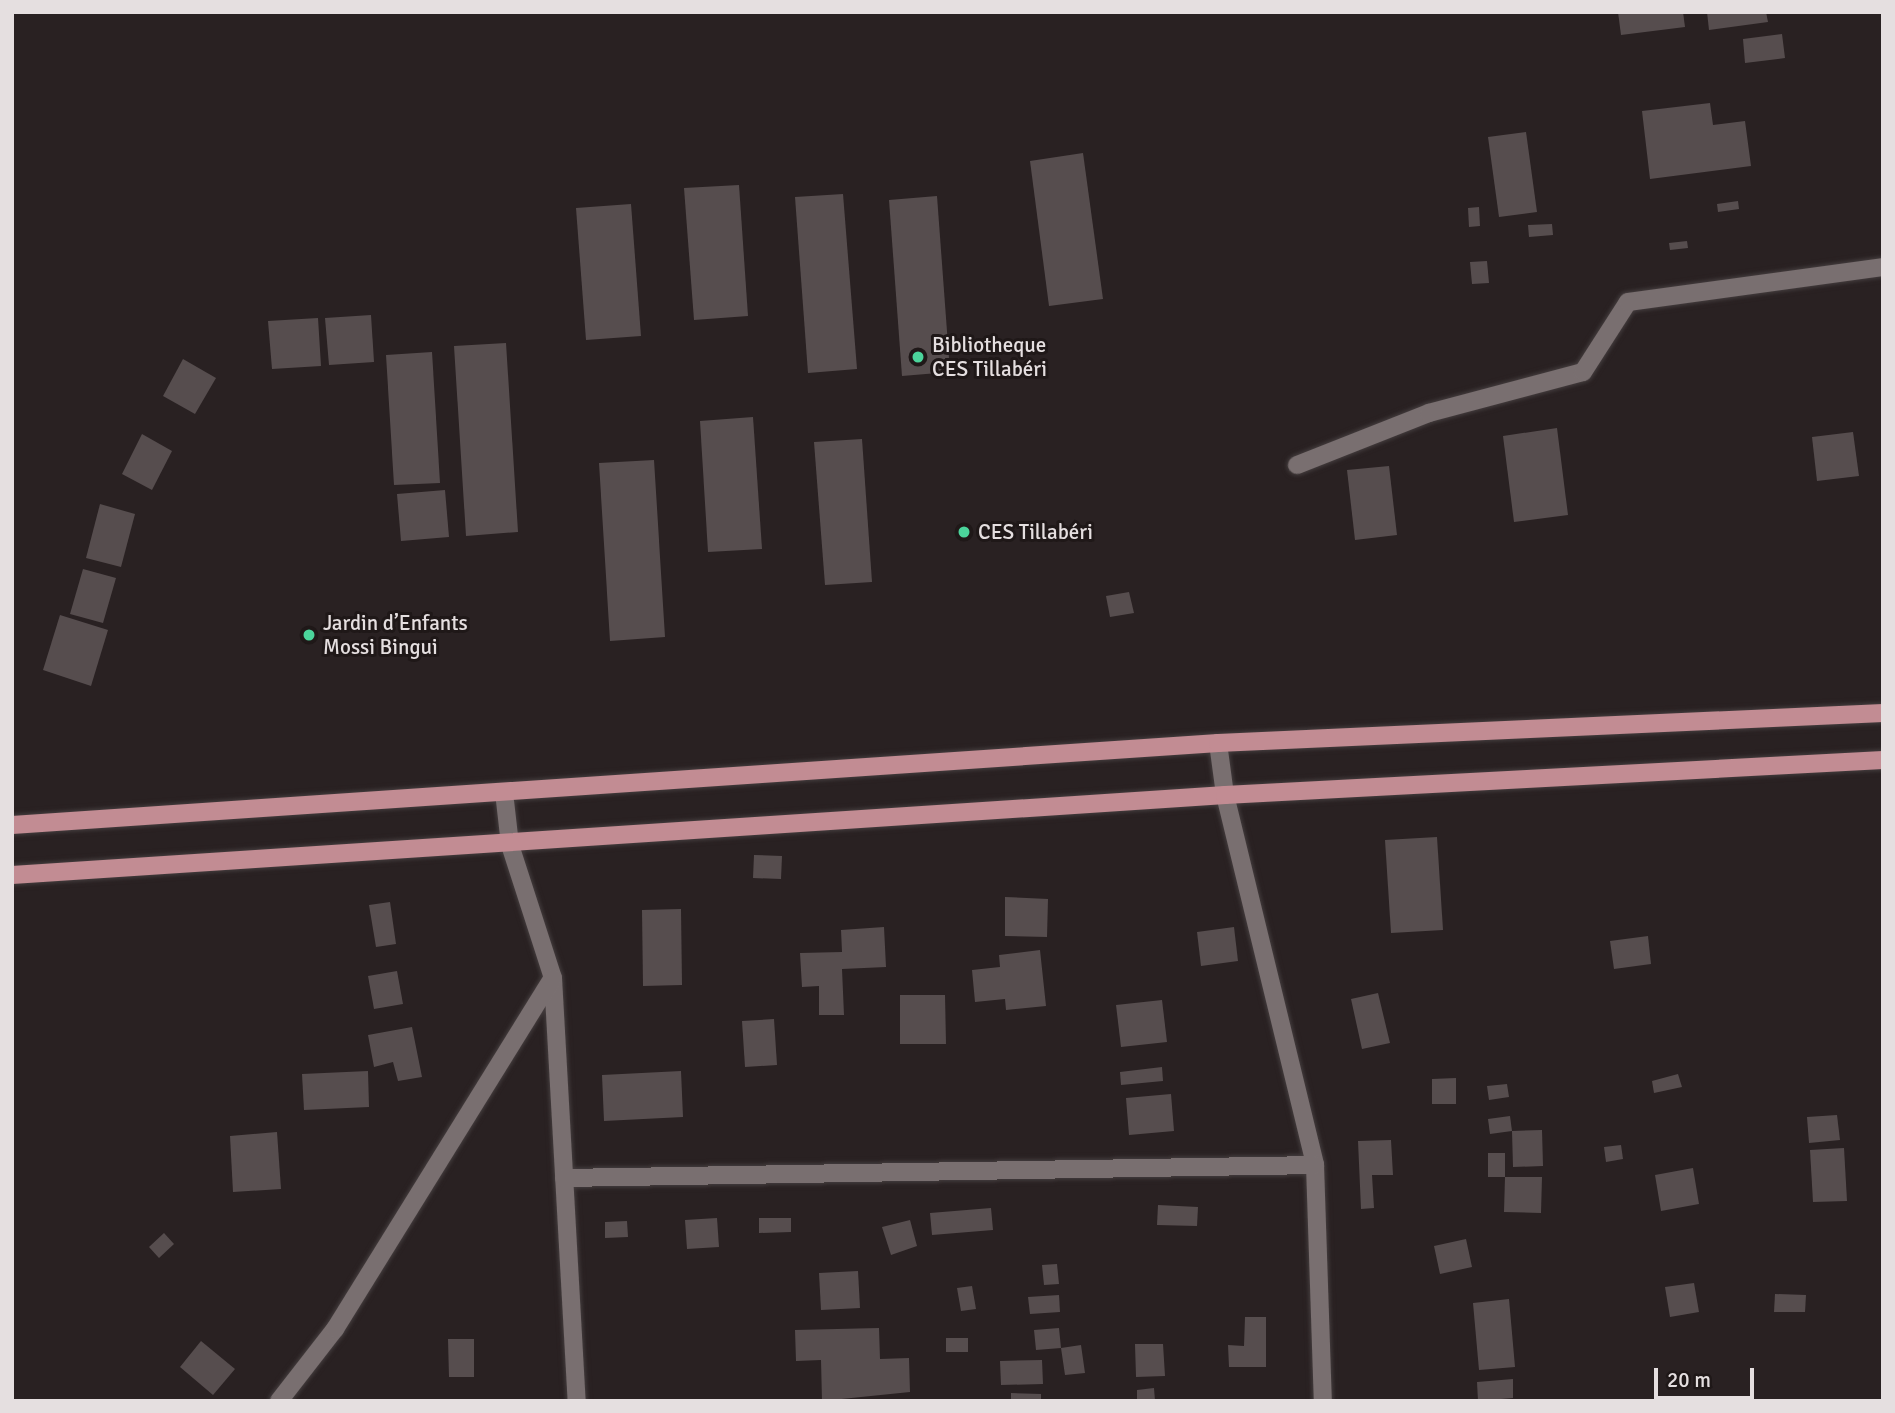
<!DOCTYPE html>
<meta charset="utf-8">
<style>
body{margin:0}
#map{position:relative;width:1895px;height:1413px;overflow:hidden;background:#292122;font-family:Signika,sans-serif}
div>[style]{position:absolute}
.building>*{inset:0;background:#564d4e}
.roads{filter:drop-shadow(0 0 2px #443d3e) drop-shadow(0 0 2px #443d3e)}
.minor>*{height:18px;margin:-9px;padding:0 9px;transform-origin:9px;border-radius:9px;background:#796f70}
.primary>*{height:18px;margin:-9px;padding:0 9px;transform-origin:9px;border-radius:9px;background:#c28c93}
.dots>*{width:19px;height:19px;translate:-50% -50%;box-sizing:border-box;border:4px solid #1f1818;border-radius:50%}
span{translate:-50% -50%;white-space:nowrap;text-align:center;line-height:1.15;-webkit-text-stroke:6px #1f1818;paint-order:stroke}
.poi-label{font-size:21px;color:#e5dfe0}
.left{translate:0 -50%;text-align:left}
.frame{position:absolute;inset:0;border:14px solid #e5dfe0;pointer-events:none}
.scale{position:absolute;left:1654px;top:1368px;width:100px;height:32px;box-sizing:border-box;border:4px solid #e5dfe0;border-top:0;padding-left:9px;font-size:21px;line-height:24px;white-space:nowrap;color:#e5dfe0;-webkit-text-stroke:5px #1f1818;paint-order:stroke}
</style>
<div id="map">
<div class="building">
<div style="clip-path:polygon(1618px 12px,1683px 12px,1685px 27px,1621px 35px)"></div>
<div style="clip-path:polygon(1707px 12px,1766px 12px,1768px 22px,1709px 30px)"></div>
<div style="clip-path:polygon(1782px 34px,1785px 58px,1745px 63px,1743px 39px)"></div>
<div style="clip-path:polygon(1710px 103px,1713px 125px,1745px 121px,1751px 166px,1650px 179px,1642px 111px)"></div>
<div style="clip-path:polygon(1526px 132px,1537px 212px,1499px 217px,1488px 137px)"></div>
<div style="clip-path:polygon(1083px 153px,1103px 299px,1049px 306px,1030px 161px)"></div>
<div style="clip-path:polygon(739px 185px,748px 316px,694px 320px,684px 188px)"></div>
<div style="clip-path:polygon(843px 194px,857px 369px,808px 373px,795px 197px)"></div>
<div style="clip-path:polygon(937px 196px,950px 372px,902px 376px,889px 200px)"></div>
<div style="clip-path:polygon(1738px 201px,1739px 209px,1718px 212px,1717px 204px)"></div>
<div style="clip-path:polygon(631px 204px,641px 336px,586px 340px,576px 208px)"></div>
<div style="clip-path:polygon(1479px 207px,1480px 226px,1469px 227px,1468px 208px)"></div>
<div style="clip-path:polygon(1552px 224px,1553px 235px,1529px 237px,1528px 225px)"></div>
<div style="clip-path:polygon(1687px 241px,1688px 248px,1670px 250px,1669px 243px)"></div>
<div style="clip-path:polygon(1487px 261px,1489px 283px,1472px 284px,1470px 262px)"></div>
<div style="clip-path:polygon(371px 315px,374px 362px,329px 365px,325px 318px)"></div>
<div style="clip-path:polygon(318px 318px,321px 366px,272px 369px,268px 321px)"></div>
<div style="clip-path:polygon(506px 343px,518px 532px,466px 536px,454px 346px)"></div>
<div style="clip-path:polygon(432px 352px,440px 483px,394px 485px,386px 355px)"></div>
<div style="clip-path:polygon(183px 359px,216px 378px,195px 414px,163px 396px)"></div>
<div style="clip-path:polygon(753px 417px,762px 549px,708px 552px,700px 421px)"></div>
<div style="clip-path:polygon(1557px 428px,1568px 515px,1514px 522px,1503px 436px)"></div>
<div style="clip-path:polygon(1853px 432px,1859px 476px,1817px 481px,1812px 437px)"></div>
<div style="clip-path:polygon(142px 434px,172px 451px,152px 490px,122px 474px)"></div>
<div style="clip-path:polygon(862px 439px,872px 582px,825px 585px,814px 442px)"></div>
<div style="clip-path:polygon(654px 460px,665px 637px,610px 641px,599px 463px)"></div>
<div style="clip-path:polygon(1389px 466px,1397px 535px,1355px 540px,1347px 470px)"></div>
<div style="clip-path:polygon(445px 490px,449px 537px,401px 541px,397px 494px)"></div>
<div style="clip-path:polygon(100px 504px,135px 514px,121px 567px,86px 558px)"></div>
<div style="clip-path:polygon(83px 569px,116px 578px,103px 623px,70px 614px)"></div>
<div style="clip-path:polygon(1129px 592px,1134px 613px,1110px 617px,1106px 596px)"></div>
<div style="clip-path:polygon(60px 615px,108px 630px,91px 686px,43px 670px)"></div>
<div style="clip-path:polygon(1437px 837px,1443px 930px,1391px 933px,1385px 840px)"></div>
<div style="clip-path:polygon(754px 855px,782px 856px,781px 879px,753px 878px)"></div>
<div style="clip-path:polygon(1005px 897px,1048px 899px,1047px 937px,1005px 936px)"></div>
<div style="clip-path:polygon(390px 902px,396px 944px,376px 947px,369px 905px)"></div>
<div style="clip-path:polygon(681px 909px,682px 985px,643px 986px,642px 910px)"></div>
<div style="clip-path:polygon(884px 927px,886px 967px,842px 969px,844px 1015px,819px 1015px,819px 986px,802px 987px,800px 953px,842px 952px,841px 930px)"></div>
<div style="clip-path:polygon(1234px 927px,1238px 961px,1201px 966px,1197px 932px)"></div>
<div style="clip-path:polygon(1648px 936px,1651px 964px,1614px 969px,1610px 941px)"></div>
<div style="clip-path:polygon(1040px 950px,1046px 1006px,1006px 1010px,1005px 999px,975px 1002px,972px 970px,1000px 967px,999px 955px)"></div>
<div style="clip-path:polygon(397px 971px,403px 1004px,374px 1009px,368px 976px)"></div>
<div style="clip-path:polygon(1378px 993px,1390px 1043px,1362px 1049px,1351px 999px)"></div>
<div style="clip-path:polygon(900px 995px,945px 995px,946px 1044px,900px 1044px)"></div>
<div style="clip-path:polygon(1162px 1000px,1167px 1042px,1121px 1047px,1116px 1005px)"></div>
<div style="clip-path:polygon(774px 1019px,777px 1065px,745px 1067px,742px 1021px)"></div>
<div style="clip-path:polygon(412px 1027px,422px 1077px,398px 1081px,393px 1062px,374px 1067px,368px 1035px)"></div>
<div style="clip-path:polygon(1162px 1067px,1163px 1081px,1121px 1085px,1120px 1072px)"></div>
<div style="clip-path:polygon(368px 1071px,369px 1107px,304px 1110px,302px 1074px)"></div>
<div style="clip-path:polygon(681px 1071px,683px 1117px,604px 1121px,602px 1075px)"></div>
<div style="clip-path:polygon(1678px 1074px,1682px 1087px,1654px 1093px,1652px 1081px)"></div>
<div style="clip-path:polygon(1456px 1078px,1456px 1104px,1432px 1104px,1432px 1079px)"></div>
<div style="clip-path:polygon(1507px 1084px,1509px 1097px,1489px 1100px,1487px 1086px)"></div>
<div style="clip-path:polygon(1171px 1094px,1174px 1131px,1129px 1135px,1126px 1098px)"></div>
<div style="clip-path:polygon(1837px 1115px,1840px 1140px,1809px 1143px,1807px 1117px)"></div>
<div style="clip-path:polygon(1510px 1116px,1512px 1131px,1490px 1134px,1488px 1119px)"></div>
<div style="clip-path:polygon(1542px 1130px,1543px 1166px,1513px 1167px,1512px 1131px)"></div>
<div style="clip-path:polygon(277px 1132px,281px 1189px,233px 1192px,230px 1136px)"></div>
<div style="clip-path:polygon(1391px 1140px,1393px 1175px,1372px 1175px,1374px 1208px,1361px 1209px,1358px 1141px)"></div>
<div style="clip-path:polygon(1621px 1145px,1623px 1159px,1606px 1162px,1604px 1147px)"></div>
<div style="clip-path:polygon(1844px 1148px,1847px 1201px,1813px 1202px,1810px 1150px)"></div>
<div style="clip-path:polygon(1488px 1153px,1505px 1153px,1505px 1177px,1488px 1177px)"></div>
<div style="clip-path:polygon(1693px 1168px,1699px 1204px,1661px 1211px,1655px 1175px)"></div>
<div style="clip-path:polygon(1505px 1177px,1542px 1177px,1541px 1213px,1504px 1212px)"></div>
<div style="clip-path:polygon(1158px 1205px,1198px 1207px,1197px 1226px,1157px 1225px)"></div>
<div style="clip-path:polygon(991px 1208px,993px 1230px,932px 1235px,930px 1213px)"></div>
<div style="clip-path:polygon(717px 1218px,719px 1247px,687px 1249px,685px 1220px)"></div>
<div style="clip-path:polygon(759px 1218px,791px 1218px,791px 1232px,759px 1233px)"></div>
<div style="clip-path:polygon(910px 1220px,917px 1246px,891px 1255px,882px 1227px)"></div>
<div style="clip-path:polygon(627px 1221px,628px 1237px,605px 1238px,605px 1222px)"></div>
<div style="clip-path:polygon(164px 1233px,174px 1244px,159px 1258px,149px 1247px)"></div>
<div style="clip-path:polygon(1466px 1239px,1472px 1267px,1440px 1274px,1434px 1246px)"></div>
<div style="clip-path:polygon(1057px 1264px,1059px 1284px,1044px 1285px,1042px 1265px)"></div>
<div style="clip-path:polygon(858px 1271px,860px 1308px,821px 1310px,819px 1273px)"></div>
<div style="clip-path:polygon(1694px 1283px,1699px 1312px,1670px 1317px,1665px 1287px)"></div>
<div style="clip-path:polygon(972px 1286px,976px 1309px,961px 1311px,957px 1288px)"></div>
<div style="clip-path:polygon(1775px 1294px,1806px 1295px,1805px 1312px,1774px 1312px)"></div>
<div style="clip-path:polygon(1059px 1295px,1060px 1312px,1030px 1314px,1028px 1297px)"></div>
<div style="clip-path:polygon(1509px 1299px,1515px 1367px,1479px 1370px,1473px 1303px)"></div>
<div style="clip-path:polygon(1245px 1317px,1266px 1317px,1266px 1367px,1229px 1367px,1228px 1345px,1244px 1346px)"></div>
<div style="clip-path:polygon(879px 1328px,880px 1359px,909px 1358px,910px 1392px,822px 1401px,821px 1360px,796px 1361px,795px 1330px)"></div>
<div style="clip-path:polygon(1059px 1328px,1061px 1348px,1081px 1345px,1085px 1373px,1065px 1375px,1061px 1348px,1036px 1350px,1034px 1330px)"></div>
<div style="clip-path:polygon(946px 1338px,968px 1338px,968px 1352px,946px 1352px)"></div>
<div style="clip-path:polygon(448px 1339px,474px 1339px,474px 1377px,449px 1377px)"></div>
<div style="clip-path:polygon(201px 1341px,235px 1369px,213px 1395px,180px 1367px)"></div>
<div style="clip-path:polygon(1135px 1344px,1163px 1344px,1165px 1376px,1136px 1377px)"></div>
<div style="clip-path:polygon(1042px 1360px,1043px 1384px,1001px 1385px,1000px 1361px)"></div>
<div style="clip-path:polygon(1513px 1379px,1513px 1398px,1478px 1401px,1477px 1382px)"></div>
<div style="clip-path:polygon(1154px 1388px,1155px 1401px,1137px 1401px,1137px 1390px)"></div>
<div style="clip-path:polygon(1011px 1393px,1041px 1394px,1041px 1401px,1011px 1401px)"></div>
</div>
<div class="roads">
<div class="minor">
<div style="left:1297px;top:465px;width:142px;rotate:-21.5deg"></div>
<div style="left:1429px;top:413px;width:159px;rotate:-14.9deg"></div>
<div style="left:1583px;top:372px;width:83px;rotate:-57.3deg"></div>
<div style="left:1628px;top:302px;width:257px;rotate:-7.8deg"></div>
<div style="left:1218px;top:743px;width:52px;rotate:82.3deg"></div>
<div style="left:1225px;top:795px;width:381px;rotate:76.3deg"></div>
<div style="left:1315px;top:1165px;width:236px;rotate:88.1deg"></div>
<div style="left:504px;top:792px;width:53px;rotate:83.5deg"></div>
<div style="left:510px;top:845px;width:140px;rotate:72.1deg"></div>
<div style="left:553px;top:978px;width:424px;rotate:86.8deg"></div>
<div style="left:564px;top:1178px;width:751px;rotate:-0.99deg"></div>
<div style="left:279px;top:1401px;width:91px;rotate:-52.1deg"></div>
<div style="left:335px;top:1329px;width:413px;rotate:-58.2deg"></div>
</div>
<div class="primary">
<div style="left:12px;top:825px;width:1209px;rotate:-3.89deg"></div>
<div style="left:1218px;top:743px;width:666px;rotate:-2.58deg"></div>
<div style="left:12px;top:875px;width:1216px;rotate:-3.77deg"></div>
<div style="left:1225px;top:795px;width:659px;rotate:-3.04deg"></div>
</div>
</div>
<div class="dots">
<div style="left:918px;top:357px;background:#4bd49b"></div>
<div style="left:964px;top:532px;background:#4bd49b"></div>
<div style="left:309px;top:635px;background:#4bd49b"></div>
</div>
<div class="poi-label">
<span class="left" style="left:932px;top:357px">Bibliotheque<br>CES Tillabéri</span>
<span class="left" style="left:978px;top:532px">CES Tillabéri</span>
<span class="left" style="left:323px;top:635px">Jardin d’Enfants<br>Mossi Bingui</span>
</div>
<div class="frame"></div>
<div class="scale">20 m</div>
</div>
